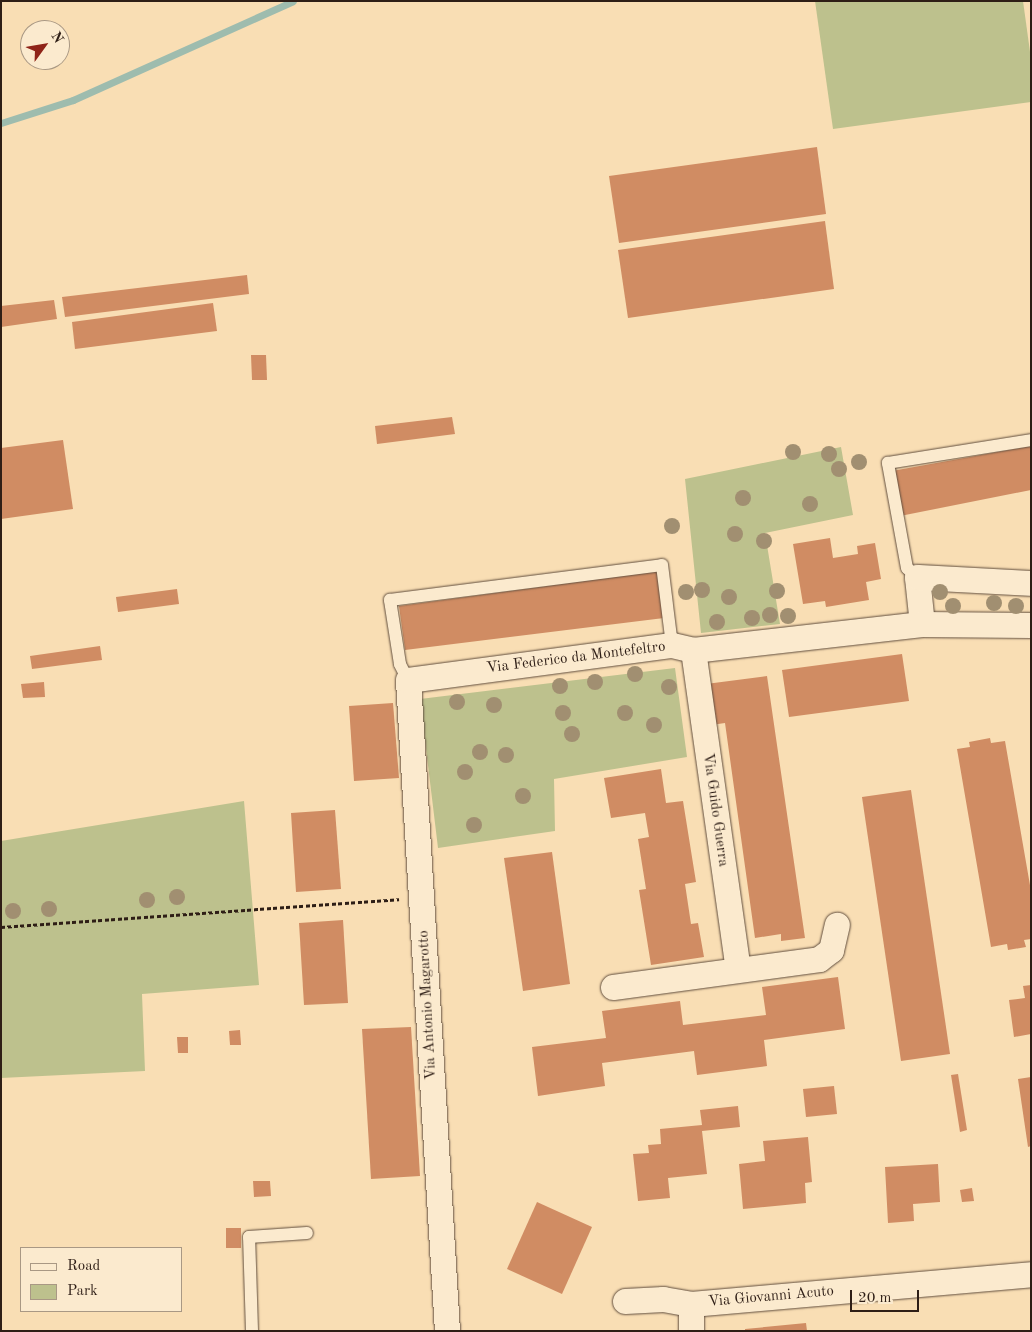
<!DOCTYPE html>
<style>
body{margin:0}
#map{position:relative;width:1032px;height:1332px;overflow:hidden;background:#f9deb4;font-family:"Old Standard TT",serif}
div>[style]{position:absolute}
.green>*{inset:0;background:#bdc18d}
.stream>*{height:7px;margin:-3.5px;padding:0 3.5px;transform-origin:3.5px;border-radius:3.5px;background:#9ebcae}
.building>*{inset:0;background:#d08c63}
.path>*{height:3px;margin-top:-1.5px;transform-origin:0;background:repeating-linear-gradient(90deg,#2e1e16 0 4px,transparent 0 6.5px)}
.roads{filter:drop-shadow(0 0 1px #614e3e) drop-shadow(0 0 1px #614e3e)}
.lane>*{height:12px;margin:-6px;padding:0 6px;transform-origin:6px;border-radius:6px;background:#fbeace}
.street>*{height:25px;margin:-12.5px;padding:0 12.5px;transform-origin:12.5px;border-radius:12.5px;background:#fbeace}
.trees>*{width:16px;height:16px;margin:-8px;border-radius:50%;background:#a18f71}
span{translate:-50% -50%;white-space:nowrap;text-align:center;line-height:1.15;-webkit-text-stroke:4px #fbeace;paint-order:stroke}
.street-label{font-size:15px;color:#2e1e16}
.frame{position:absolute;inset:0;border:2px solid #2e1e16;pointer-events:none}
.legend{position:absolute;left:20px;top:1247px;width:162px;height:65px;box-sizing:border-box;background:#fbeace;border:1px solid #a99884;margin:0;padding:6px 9px;list-style:none;font-size:15px;color:#2e1e16}
.legend li{display:flex;align-items:center;gap:10px;height:25px}
.legend b{width:25px;border:1px solid #a99884}
.north{position:absolute;left:20px;top:20px;width:50px;height:50px;box-sizing:border-box;background:#fbeace;border:1px solid #a99884;border-radius:50%;rotate:58deg;font-size:14px;font-weight:700;line-height:20px;text-align:center;color:#2e1e16}
.north::after{content:'';display:block;margin:auto;width:18px;height:22px;background:#8f2418;clip-path:polygon(50% 0,100% 100%,50% 72%,0 100%)}
.scale{position:absolute;left:850px;top:1290px;width:69px;height:22px;box-sizing:border-box;border:2px solid #2e1e16;border-top:0;padding-left:6px;font-size:15px;line-height:18px;white-space:nowrap;color:#2e1e16;-webkit-text-stroke:4px #fbeace;paint-order:stroke}
</style>
<div id="map">
<div class="green">
<div style="clip-path:polygon(815px 1px,1023px 1px,1031px 59px,1031px 102px,833px 129px)"></div>
<div style="clip-path:polygon(841px 447px,853px 515px,765px 533px,780px 624px,701px 633px,685px 479px)"></div>
<div style="clip-path:polygon(675px 668px,687px 757px,554px 779px,555px 831px,438px 848px,420px 699px)"></div>
<div style="clip-path:polygon(244px 801px,259px 985px,142px 994px,145px 1071px,1px 1078px,1px 841px)"></div>
</div>
<div class="stream">
<div style="left:1px;top:123px;width:76px;rotate:-17.7deg"></div>
<div style="left:73px;top:100px;width:241px;rotate:-24.2deg"></div>
</div>
<div class="building">
<div style="clip-path:polygon(817px 147px,826px 214px,619px 243px,609px 176px)"></div>
<div style="clip-path:polygon(825px 221px,834px 289px,628px 318px,618px 250px)"></div>
<div style="clip-path:polygon(247px 275px,249px 294px,65px 317px,62px 297px)"></div>
<div style="clip-path:polygon(54px 300px,57px 319px,1px 327px,1px 306px)"></div>
<div style="clip-path:polygon(213px 303px,217px 331px,75px 349px,72px 322px)"></div>
<div style="clip-path:polygon(251px 355px,266px 355px,267px 380px,252px 380px)"></div>
<div style="clip-path:polygon(452px 417px,455px 434px,377px 444px,375px 426px)"></div>
<div style="clip-path:polygon(63px 440px,73px 509px,1px 519px,1px 448px)"></div>
<div style="clip-path:polygon(1031px 446px,1031px 490px,900px 516px,892px 471px)"></div>
<div style="clip-path:polygon(830px 538px,833px 558px,858px 554px,857px 546px,875px 543px,881px 579px,866px 582px,869px 600px,826px 607px,825px 601px,803px 604px,793px 544px)"></div>
<div style="clip-path:polygon(658px 571px,664px 618px,405px 650px,399px 606px)"></div>
<div style="clip-path:polygon(177px 589px,179px 604px,118px 612px,116px 597px)"></div>
<div style="clip-path:polygon(100px 646px,102px 660px,32px 669px,30px 656px)"></div>
<div style="clip-path:polygon(902px 654px,909px 701px,789px 717px,782px 670px)"></div>
<div style="clip-path:polygon(767px 676px,805px 938px,781px 941px,781px 934px,755px 938px,725px 723px,711px 725px,706px 684px)"></div>
<div style="clip-path:polygon(44px 682px,45px 697px,23px 698px,21px 684px)"></div>
<div style="clip-path:polygon(393px 703px,399px 778px,354px 781px,349px 706px)"></div>
<div style="clip-path:polygon(990px 738px,991px 743px,1005px 741px,1031px 891px,1031px 939px,1024px 940px,1026px 947px,1008px 950px,1007px 944px,991px 947px,957px 749px,970px 747px,969px 742px)"></div>
<div style="clip-path:polygon(661px 769px,666px 803px,683px 801px,696px 882px,685px 884px,691px 924px,698px 923px,704px 957px,651px 965px,639px 890px,646px 889px,638px 839px,649px 837px,645px 813px,611px 818px,604px 778px)"></div>
<div style="clip-path:polygon(911px 790px,950px 1054px,901px 1061px,862px 797px)"></div>
<div style="clip-path:polygon(335px 810px,341px 889px,296px 892px,291px 813px)"></div>
<div style="clip-path:polygon(552px 852px,570px 984px,523px 991px,504px 858px)"></div>
<div style="clip-path:polygon(343px 920px,348px 1003px,304px 1005px,299px 923px)"></div>
<div style="clip-path:polygon(838px 977px,845px 1029px,764px 1040px,767px 1066px,697px 1075px,694px 1051px,602px 1063px,605px 1086px,538px 1096px,532px 1047px,606px 1038px,602px 1011px,680px 1001px,683px 1025px,766px 1015px,762px 987px)"></div>
<div style="clip-path:polygon(1031px 985px,1031px 1034px,1014px 1037px,1009px 1000px,1025px 998px,1023px 986px)"></div>
<div style="clip-path:polygon(411px 1027px,420px 1176px,371px 1179px,362px 1029px)"></div>
<div style="clip-path:polygon(240px 1030px,241px 1045px,230px 1045px,229px 1031px)"></div>
<div style="clip-path:polygon(177px 1037px,188px 1037px,188px 1053px,178px 1053px)"></div>
<div style="clip-path:polygon(958px 1074px,967px 1130px,960px 1132px,951px 1075px)"></div>
<div style="clip-path:polygon(1031px 1077px,1031px 1146px,1028px 1147px,1018px 1079px)"></div>
<div style="clip-path:polygon(834px 1086px,837px 1114px,806px 1117px,803px 1089px)"></div>
<div style="clip-path:polygon(738px 1106px,740px 1127px,702px 1131px,707px 1174px,668px 1178px,670px 1198px,638px 1201px,633px 1154px,649px 1153px,648px 1145px,661px 1144px,660px 1129px,702px 1125px,700px 1110px)"></div>
<div style="clip-path:polygon(808px 1137px,812px 1182px,805px 1183px,806px 1203px,743px 1209px,739px 1164px,765px 1161px,763px 1141px)"></div>
<div style="clip-path:polygon(938px 1164px,940px 1202px,913px 1204px,914px 1221px,888px 1223px,885px 1167px)"></div>
<div style="clip-path:polygon(253px 1181px,270px 1181px,271px 1196px,254px 1197px)"></div>
<div style="clip-path:polygon(972px 1188px,974px 1201px,962px 1202px,960px 1190px)"></div>
<div style="clip-path:polygon(537px 1202px,592px 1227px,562px 1294px,507px 1269px)"></div>
<div style="clip-path:polygon(226px 1228px,241px 1228px,241px 1248px,226px 1248px)"></div>
<div style="clip-path:polygon(806px 1323px,807px 1331px,745px 1331px,745px 1329px)"></div>
</div>
<div class="path">
<div style="left:1px;top:927px;width:399px;rotate:-4deg"></div>
</div>
<div class="roads">
<div class="lane">
<div style="left:917px;top:577px;width:13px;rotate:-138deg"></div>
<div style="left:907px;top:568px;width:107px;rotate:-100.3deg"></div>
<div style="left:888px;top:463px;width:145px;rotate:-9.1deg"></div>
<div style="left:408px;top:680px;width:18px;rotate:-117deg"></div>
<div style="left:400px;top:664px;width:65px;rotate:-98.9deg"></div>
<div style="left:390px;top:600px;width:274px;rotate:-7.3deg"></div>
<div style="left:662px;top:565px;width:81px;rotate:82.9deg"></div>
<div style="left:252px;top:1331px;width:94px;rotate:-91.8deg"></div>
<div style="left:249px;top:1237px;width:58px;rotate:-3.9deg"></div>
</div>
<div class="street">
<div style="left:922px;top:624px;width:47px;rotate:-96.1deg"></div>
<div style="left:917px;top:577px;width:114px;rotate:3deg"></div>
<div style="left:693px;top:650px;width:322px;rotate:82deg"></div>
<div style="left:613px;top:987px;width:208px;rotate:-7.7deg"></div>
<div style="left:819px;top:959px;width:15px;rotate:-37deg"></div>
<div style="left:831px;top:950px;width:26px;rotate:-77deg"></div>
<div style="left:625px;top:1301px;width:38px;rotate:-3deg"></div>
<div style="left:663px;top:1299px;width:28px;rotate:10deg"></div>
<div style="left:691px;top:1304px;width:341px;rotate:-5deg"></div>
<div style="left:447px;top:1331px;width:652px;rotate:-93.43deg"></div>
<div style="left:408px;top:680px;width:266px;rotate:-7.6deg"></div>
<div style="left:672px;top:645px;width:22px;rotate:13deg"></div>
<div style="left:693px;top:650px;width:230px;rotate:-6.5deg"></div>
<div style="left:922px;top:624px;width:109px;rotate:0.5deg"></div>
<div style="left:691px;top:1331px;width:27px;rotate:-90deg"></div>
</div>
</div>
<div class="trees">
<div style="left:793px;top:452px"></div>
<div style="left:829px;top:454px"></div>
<div style="left:859px;top:462px"></div>
<div style="left:839px;top:469px"></div>
<div style="left:743px;top:498px"></div>
<div style="left:810px;top:504px"></div>
<div style="left:672px;top:526px"></div>
<div style="left:735px;top:534px"></div>
<div style="left:764px;top:541px"></div>
<div style="left:702px;top:590px"></div>
<div style="left:777px;top:591px"></div>
<div style="left:686px;top:592px"></div>
<div style="left:940px;top:592px"></div>
<div style="left:729px;top:597px"></div>
<div style="left:994px;top:603px"></div>
<div style="left:953px;top:606px"></div>
<div style="left:1016px;top:606px"></div>
<div style="left:770px;top:615px"></div>
<div style="left:788px;top:616px"></div>
<div style="left:752px;top:618px"></div>
<div style="left:717px;top:622px"></div>
<div style="left:635px;top:674px"></div>
<div style="left:595px;top:682px"></div>
<div style="left:560px;top:686px"></div>
<div style="left:669px;top:687px"></div>
<div style="left:457px;top:702px"></div>
<div style="left:494px;top:705px"></div>
<div style="left:563px;top:713px"></div>
<div style="left:625px;top:713px"></div>
<div style="left:654px;top:725px"></div>
<div style="left:572px;top:734px"></div>
<div style="left:480px;top:752px"></div>
<div style="left:506px;top:755px"></div>
<div style="left:465px;top:772px"></div>
<div style="left:523px;top:796px"></div>
<div style="left:474px;top:825px"></div>
<div style="left:177px;top:897px"></div>
<div style="left:147px;top:900px"></div>
<div style="left:49px;top:909px"></div>
<div style="left:13px;top:911px"></div>
</div>
<div class="street-label">
<span style="left:576px;top:658px;rotate:-7deg">Via Federico da Montefeltro</span>
<span style="left:715px;top:810px;rotate:82deg">Via Guido Guerra</span>
<span style="left:428px;top:1005px;rotate:-93deg">Via Antonio Magarotto</span>
<span style="left:771px;top:1297px;rotate:-5deg">Via Giovanni Acuto</span>
</div>
<div class="frame"></div>
<ul class="legend">
<li><b style="height:6px;background:#fbeace"></b>Road</li>
<li><b style="height:14px;background:#bdc18d"></b>Park</li>
</ul>
<div class="north">N</div>
<div class="scale">20 m</div>
</div>
